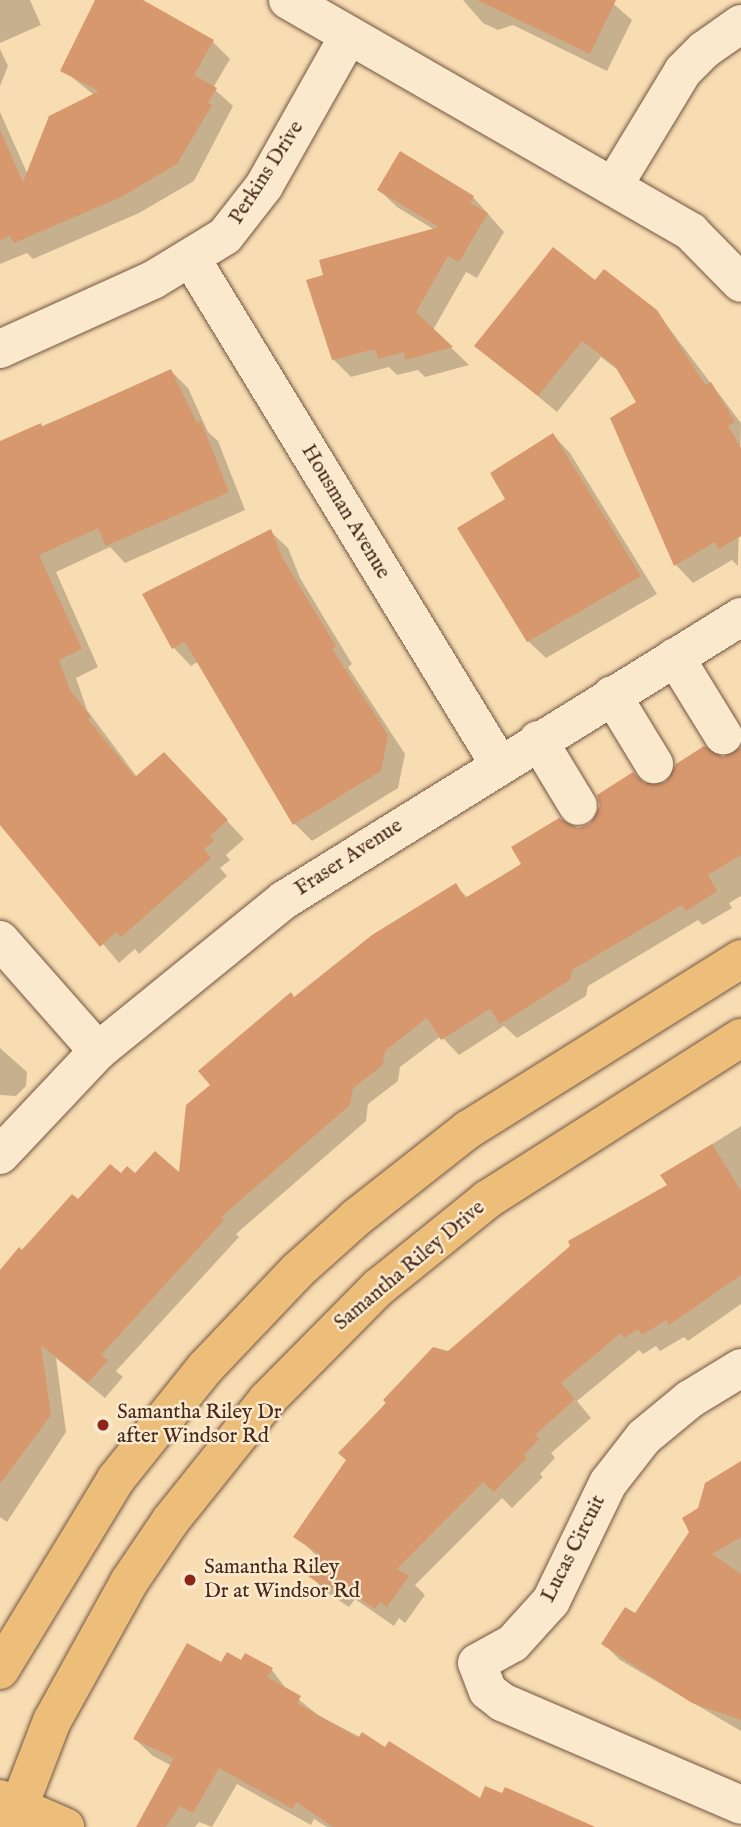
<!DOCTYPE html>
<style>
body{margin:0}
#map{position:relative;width:741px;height:1827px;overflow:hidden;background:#f9ddb2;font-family:"IM FELL English",serif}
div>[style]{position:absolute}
.shadow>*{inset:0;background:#0003}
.building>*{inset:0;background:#d8986e}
.roads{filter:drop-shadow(0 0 2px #735542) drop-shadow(0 0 2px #735542)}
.minor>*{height:38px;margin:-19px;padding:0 19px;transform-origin:19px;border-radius:19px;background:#fbe9cd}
.major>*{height:38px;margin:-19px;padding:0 19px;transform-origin:19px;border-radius:19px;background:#ecbe79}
.dots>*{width:19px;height:19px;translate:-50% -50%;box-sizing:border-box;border:4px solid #fbe9cd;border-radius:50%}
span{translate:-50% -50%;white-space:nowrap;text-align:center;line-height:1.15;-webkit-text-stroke:5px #fbe9cd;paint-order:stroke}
.street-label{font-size:21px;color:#46281d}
.poi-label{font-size:21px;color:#46281d}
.left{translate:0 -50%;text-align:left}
</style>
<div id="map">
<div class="shadow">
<div style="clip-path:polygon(0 0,30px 0,41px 25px,0 43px)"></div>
<div style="clip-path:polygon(97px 0,139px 0,213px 42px,230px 59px,213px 88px,233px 106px,194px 181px,139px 213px,33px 259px,27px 253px,0 264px,0 112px,28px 175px,94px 95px,63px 70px)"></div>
<div style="clip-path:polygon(463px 0,609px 0,632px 20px,607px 71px,513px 25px,498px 30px,483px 23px)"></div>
<div style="clip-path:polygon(0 49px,8px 66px,0 86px)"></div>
<div style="clip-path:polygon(379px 190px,473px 197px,504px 232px,477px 278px,466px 272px,433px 330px,469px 365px,425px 377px,418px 370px,397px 375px,389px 367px,351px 377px,333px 359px,325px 276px,435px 230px,397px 207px)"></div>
<div style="clip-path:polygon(595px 282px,656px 311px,741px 423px,738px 566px,732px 560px,693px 583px,676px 565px,612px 418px,639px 403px,620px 372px,601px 357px,557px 412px,477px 346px)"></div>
<div style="clip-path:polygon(171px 371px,188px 388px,208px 432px,218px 441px,245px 510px,125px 563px,110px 547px,56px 572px,98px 667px,76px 678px,87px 710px,137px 777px,181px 772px,244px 839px,226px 855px,230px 860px,220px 868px,227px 876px,139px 954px,135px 949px,119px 963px,0 821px,0 444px)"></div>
<div style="clip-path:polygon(553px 435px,570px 453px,657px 594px,546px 658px,528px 641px,507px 499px)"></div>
<div style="clip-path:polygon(270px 531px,288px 548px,300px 578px,352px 664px,348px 667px,405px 754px,398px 788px,312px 841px,295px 824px,199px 661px,191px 666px,174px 648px)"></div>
<div style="clip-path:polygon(741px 746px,741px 896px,729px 903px,732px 908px,703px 925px,698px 920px,588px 986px,586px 996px,517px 1038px,504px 1026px,459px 1055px,441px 1036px,400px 1067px,398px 1081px,368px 1104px,366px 1121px,236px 1234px,239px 1237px,116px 1371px,123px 1377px,105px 1398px,56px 1358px,66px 1432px,7px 1522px,0 1517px,0 1273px,72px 1197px,78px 1202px,121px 1176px,180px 1176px,212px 1085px,295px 999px,456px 886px,468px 898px,591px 826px,643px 785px,655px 788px,674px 776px,736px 755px)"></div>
<div style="clip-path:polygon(0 1048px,27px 1072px,26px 1086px,16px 1096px,0 1095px)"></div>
<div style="clip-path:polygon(741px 1126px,741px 1304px,688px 1341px,684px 1337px,660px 1351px,656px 1346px,643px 1354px,639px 1350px,577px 1401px,591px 1418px,551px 1453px,555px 1458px,540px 1474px,543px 1477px,512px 1508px,502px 1498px,415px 1585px,425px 1595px,405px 1623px,399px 1618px,394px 1626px,355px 1599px,349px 1607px,325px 1591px,308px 1573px,319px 1558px,296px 1536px,348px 1460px,341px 1453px,434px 1349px,448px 1353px,669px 1186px,663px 1175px)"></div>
<div style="clip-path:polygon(741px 1463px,741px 1731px,620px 1660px,603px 1643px,635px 1616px,692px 1532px,700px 1509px)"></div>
<div style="clip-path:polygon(241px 1663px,272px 1670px,287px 1690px,318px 1715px,480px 1800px,503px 1795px,505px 1789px,595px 1827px,327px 1827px,314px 1819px,311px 1825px,237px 1784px,212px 1827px,199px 1822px,195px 1827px,138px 1827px,172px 1766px,153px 1756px,135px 1739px,221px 1665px)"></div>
</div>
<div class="building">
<div style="clip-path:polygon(95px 0,143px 0,214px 40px,194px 75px,217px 88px,208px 103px,212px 105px,177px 164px,121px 197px,14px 243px,10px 236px,0 240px,0 130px,23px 182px,49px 116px,99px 91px,60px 71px)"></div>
<div style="clip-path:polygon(477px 0,616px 0,590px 54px)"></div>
<div style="clip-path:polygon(400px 151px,474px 196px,470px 203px,488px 213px,459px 262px,448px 256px,416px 312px,453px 347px,405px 360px,404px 352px,378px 359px,375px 349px,332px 360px,306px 280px,323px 275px,319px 260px,439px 227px,377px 190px)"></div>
<div style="clip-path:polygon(553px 247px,595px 280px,604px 269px,657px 310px,705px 385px,711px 382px,735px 422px,728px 426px,741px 448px,741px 536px,719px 549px,715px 542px,674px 566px,610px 418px,636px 402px,615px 366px,582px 341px,538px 396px,474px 346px)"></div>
<div style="clip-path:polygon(171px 369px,197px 423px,201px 421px,229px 492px,106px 546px,98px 528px,39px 555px,82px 649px,59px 660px,70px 690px,91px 717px,88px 719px,135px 777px,164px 752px,228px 820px,210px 836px,214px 841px,204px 849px,211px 858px,121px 937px,116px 932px,100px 947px,0 825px,0 441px,41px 423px,42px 427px)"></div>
<div style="clip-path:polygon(553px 433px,641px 576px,527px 642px,457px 528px,505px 499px,490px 473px)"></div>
<div style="clip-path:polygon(271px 529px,283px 559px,336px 646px,332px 649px,388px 735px,381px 771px,293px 825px,185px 642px,172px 649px,142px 594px)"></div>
<div style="clip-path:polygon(704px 746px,723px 757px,741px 747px,741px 855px,708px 875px,717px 891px,686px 911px,682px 905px,572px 970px,570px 980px,500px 1024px,490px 1009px,441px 1040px,427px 1018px,385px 1051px,383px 1065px,353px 1088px,350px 1105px,221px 1217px,224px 1220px,101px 1355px,108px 1360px,88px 1383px,41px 1345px,51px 1415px,0 1484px,0 1270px,19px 1247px,22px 1250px,72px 1194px,78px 1199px,110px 1164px,121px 1173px,127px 1166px,135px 1173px,155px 1151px,179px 1172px,186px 1105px,210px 1085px,198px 1071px,291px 992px,294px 997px,372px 935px,456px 883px,465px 898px,521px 864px,511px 847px,559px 818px,578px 828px,590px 824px,600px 806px,597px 795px,633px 772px,644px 783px,665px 783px,676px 764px)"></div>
<div style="clip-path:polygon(712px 1144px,741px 1191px,741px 1275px,669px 1325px,666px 1320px,642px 1335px,638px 1329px,624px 1338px,621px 1333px,561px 1383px,575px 1399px,535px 1435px,539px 1439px,524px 1455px,527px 1458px,494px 1492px,483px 1482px,397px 1569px,409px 1576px,387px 1607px,380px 1602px,375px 1609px,336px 1583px,330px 1591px,305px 1574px,319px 1554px,293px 1537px,346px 1460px,338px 1453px,386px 1403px,383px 1400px,433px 1347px,448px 1351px,570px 1246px,568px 1241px,667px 1185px,660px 1175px)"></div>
<div style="clip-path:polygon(741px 1461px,741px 1537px,712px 1554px,741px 1574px,741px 1720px,692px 1703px,601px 1644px,625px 1607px,635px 1613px,689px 1532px,682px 1518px,698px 1508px,705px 1483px)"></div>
<div style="clip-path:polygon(187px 1643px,221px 1662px,227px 1652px,241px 1660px,245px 1653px,273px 1668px,267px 1677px,301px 1696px,297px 1703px,358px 1738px,362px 1732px,385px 1747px,389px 1741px,480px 1798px,485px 1786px,502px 1793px,505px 1787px,595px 1827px,333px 1827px,296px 1802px,293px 1809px,219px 1768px,193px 1813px,180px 1806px,166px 1827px,136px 1827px,174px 1758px,133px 1739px)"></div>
</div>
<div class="roads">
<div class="minor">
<div style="left:288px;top:0;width:465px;rotate:29.9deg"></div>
<div style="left:691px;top:232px;width:71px;rotate:45.6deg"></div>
<div style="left:614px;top:185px;width:133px;rotate:-58.8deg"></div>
<div style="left:683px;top:71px;width:30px;rotate:-45deg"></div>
<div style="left:704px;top:50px;width:45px;rotate:-35.1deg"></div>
<div style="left:192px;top:260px;width:590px;rotate:58.65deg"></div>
<div style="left:0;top:349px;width:168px;rotate:-24.3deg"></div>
<div style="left:153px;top:280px;width:84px;rotate:-31.4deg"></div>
<div style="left:225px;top:236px;width:63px;rotate:-52deg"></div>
<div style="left:264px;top:186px;width:173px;rotate:-60.6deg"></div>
<div style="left:675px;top:657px;width:92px;rotate:58.4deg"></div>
<div style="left:612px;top:695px;width:81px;rotate:58.7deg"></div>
<div style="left:538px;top:740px;width:77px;rotate:58.8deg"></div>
<div style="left:0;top:940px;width:148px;rotate:48.6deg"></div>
<div style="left:0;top:1155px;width:143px;rotate:-46.7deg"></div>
<div style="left:98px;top:1051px;width:240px;rotate:-39.1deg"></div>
<div style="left:284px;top:900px;width:538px;rotate:-31.77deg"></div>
<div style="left:741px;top:1368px;width:60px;rotate:148.7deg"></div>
<div style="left:690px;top:1399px;width:60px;rotate:140.4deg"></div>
<div style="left:644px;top:1437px;width:58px;rotate:128deg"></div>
<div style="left:608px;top:1483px;width:131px;rotate:115.8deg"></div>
<div style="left:551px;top:1601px;width:57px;rotate:132.1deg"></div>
<div style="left:513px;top:1643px;width:41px;rotate:150.9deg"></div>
<div style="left:477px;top:1663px;width:30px;rotate:69deg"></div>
<div style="left:488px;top:1691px;width:18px;rotate:38deg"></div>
<div style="left:502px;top:1702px;width:260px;rotate:23.3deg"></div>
</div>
<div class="major">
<div style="left:0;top:1670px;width:223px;rotate:-58.7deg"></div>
<div style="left:116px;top:1479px;width:142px;rotate:-51.3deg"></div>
<div style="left:205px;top:1368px;width:134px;rotate:-46.5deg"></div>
<div style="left:297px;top:1271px;width:81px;rotate:-42deg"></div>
<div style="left:357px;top:1217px;width:142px;rotate:-38.2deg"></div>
<div style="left:469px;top:1129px;width:321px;rotate:-32deg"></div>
<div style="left:0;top:1799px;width:71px;rotate:23.3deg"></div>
<div style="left:11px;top:1827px;width:114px;rotate:-68.9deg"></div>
<div style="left:52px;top:1721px;width:159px;rotate:-61deg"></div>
<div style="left:129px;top:1582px;width:75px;rotate:-55.9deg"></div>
<div style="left:171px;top:1520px;width:154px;rotate:-51.3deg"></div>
<div style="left:267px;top:1400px;width:159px;rotate:-45.3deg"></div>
<div style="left:379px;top:1287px;width:140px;rotate:-38.9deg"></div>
<div style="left:488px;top:1199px;width:300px;rotate:-32.5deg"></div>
</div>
</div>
<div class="dots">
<div style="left:103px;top:1425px;background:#8f2418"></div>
<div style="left:190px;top:1580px;background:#8f2418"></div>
</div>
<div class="street-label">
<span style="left:267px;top:173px;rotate:-57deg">Perkins Drive</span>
<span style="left:345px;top:512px;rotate:59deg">Housman Avenue</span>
<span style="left:349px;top:858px;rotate:-33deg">Fraser Avenue</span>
<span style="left:410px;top:1266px;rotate:-40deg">Samantha Riley Drive</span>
<span style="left:574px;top:1549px;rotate:-63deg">Lucas Circuit</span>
</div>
<div class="poi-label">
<span class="left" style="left:117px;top:1425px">Samantha Riley Dr<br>after Windsor Rd</span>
<span class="left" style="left:204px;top:1580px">Samantha Riley<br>Dr at Windsor Rd</span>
</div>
</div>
